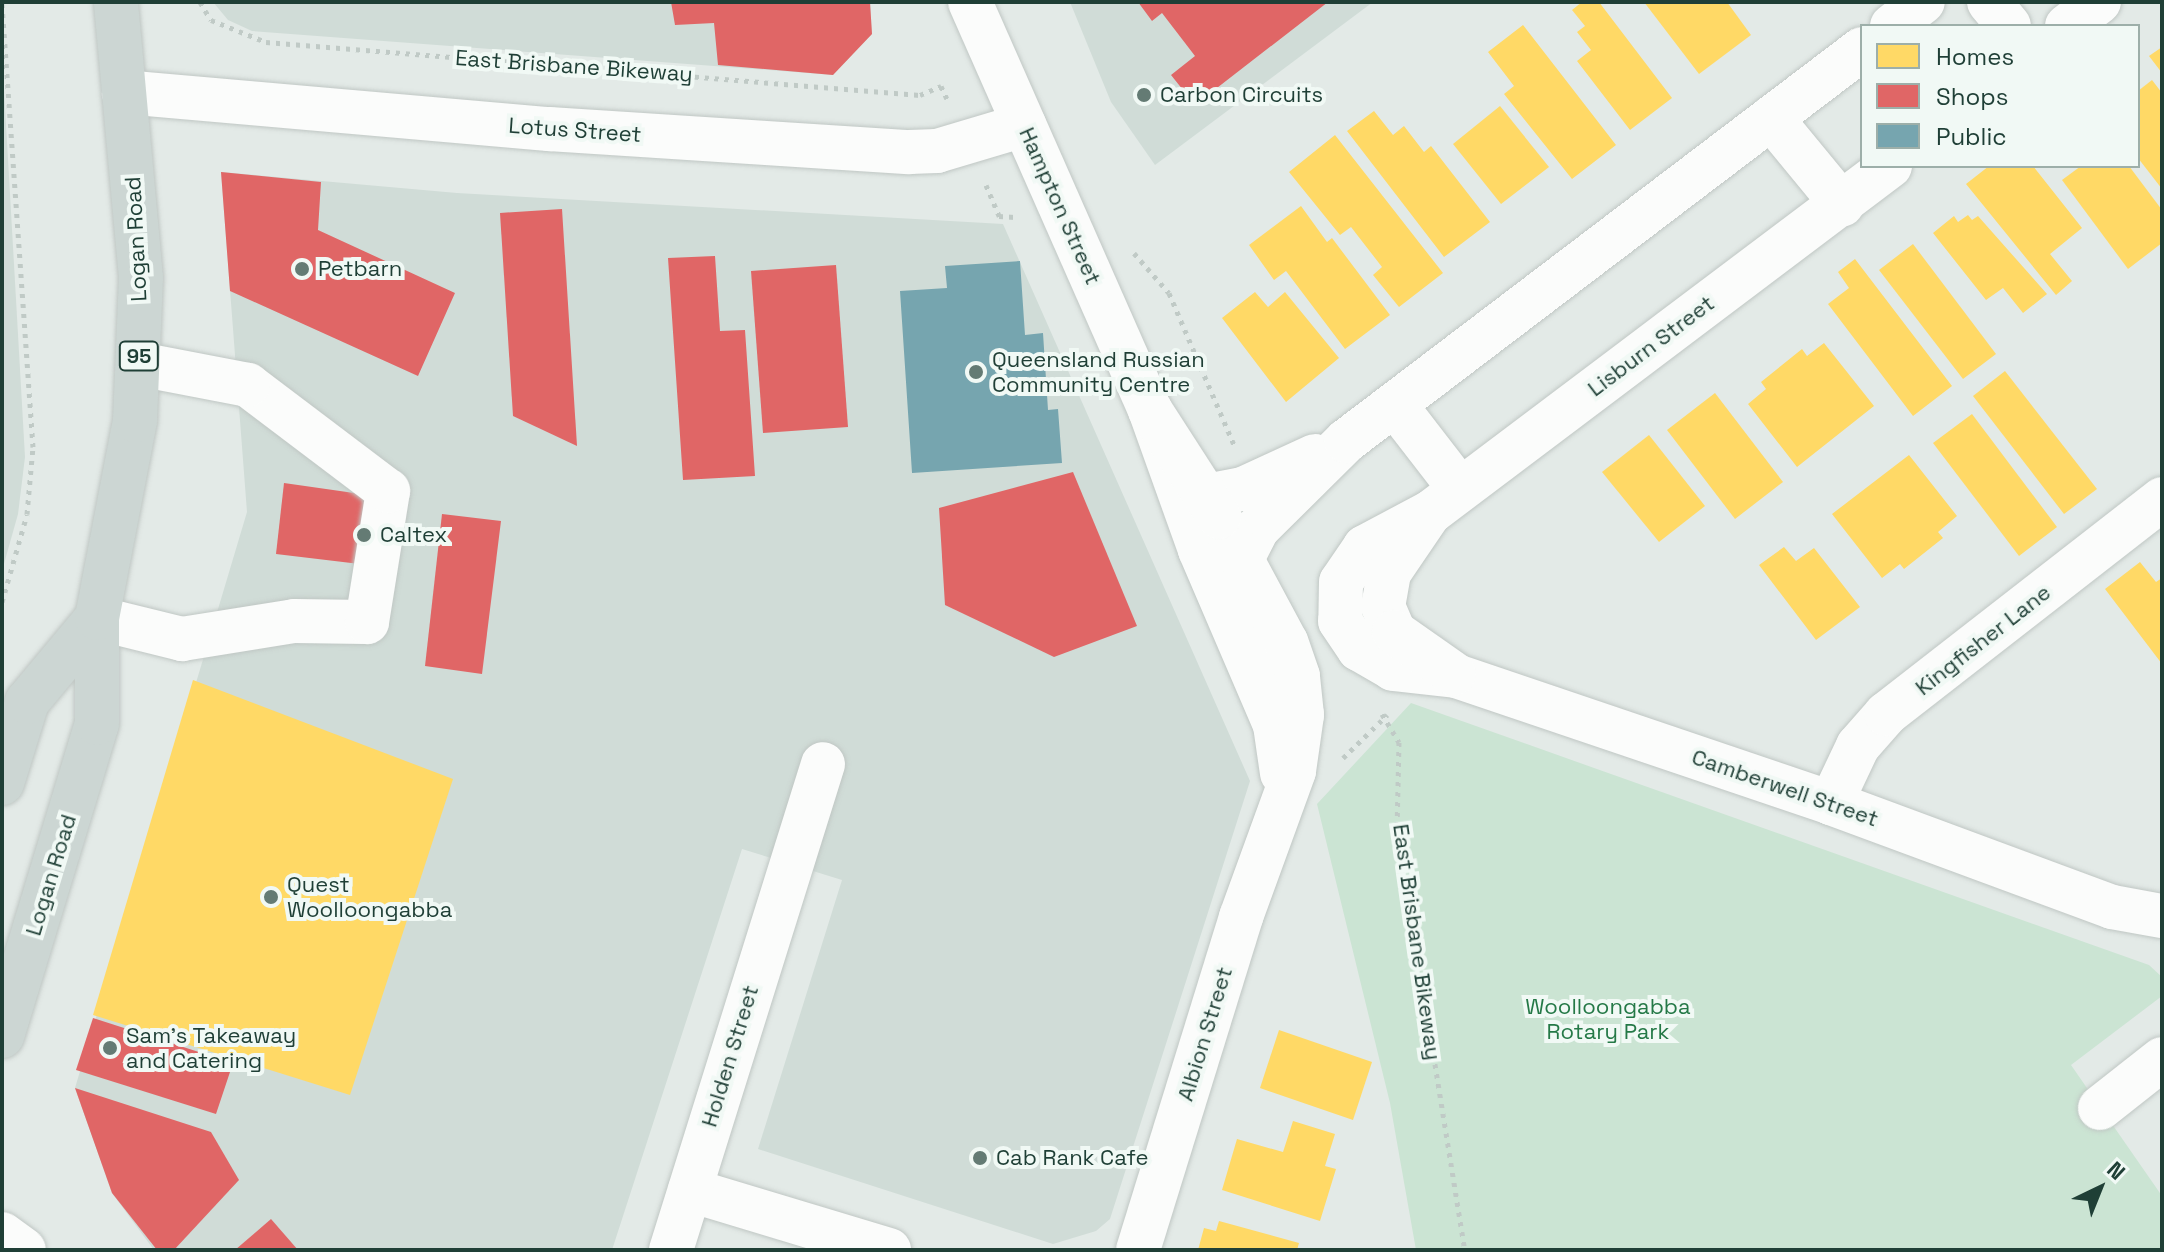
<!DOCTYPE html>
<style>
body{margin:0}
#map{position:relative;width:2164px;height:1252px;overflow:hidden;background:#e3eae7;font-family:"Space Grotesk",sans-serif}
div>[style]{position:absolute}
.built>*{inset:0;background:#d0dcd7}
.green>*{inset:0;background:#cbe4d3}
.homes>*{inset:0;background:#ffd966}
.shops>*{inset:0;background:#e06666}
.public>*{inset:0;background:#76a5af}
.path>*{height:5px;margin-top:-2.5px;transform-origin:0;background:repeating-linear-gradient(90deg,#c0cac6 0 4px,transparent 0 10px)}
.roads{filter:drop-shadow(0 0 2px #c0c7c4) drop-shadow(0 0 2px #c0c7c4)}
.minor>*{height:44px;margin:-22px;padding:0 22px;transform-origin:22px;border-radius:22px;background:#fbfcfb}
.major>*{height:44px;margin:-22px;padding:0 22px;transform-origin:22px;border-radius:22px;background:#ccd6d3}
.dots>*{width:22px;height:22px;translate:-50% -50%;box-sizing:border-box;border:4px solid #f1f9f5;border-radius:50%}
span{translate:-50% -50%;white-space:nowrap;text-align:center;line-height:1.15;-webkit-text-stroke:8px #f1f9f5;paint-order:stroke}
.shield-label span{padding:2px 6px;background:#f1f9f5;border:2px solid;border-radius:6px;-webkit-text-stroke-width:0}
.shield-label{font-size:20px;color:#1f3f36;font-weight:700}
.street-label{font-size:22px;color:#1f3f36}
.poi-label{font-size:22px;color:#1f3f36}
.left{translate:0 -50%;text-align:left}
.park-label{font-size:22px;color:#257947}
.frame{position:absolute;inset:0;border:4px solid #1f3f36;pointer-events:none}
.legend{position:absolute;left:1860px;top:24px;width:280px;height:144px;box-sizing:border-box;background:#f1f9f5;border:2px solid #9dafa9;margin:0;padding:10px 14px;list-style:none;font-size:24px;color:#1f3f36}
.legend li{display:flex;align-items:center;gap:16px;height:40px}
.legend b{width:40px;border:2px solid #9dafa9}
.north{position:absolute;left:2060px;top:1148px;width:80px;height:80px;-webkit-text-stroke:6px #f1f9f5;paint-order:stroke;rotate:43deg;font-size:22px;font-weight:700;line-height:32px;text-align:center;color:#1f3f36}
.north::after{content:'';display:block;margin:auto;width:28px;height:36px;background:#1f3f36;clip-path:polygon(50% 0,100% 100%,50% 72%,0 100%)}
</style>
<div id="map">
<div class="built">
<div style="clip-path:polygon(213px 2px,870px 2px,872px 34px,833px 75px,252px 31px,228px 20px)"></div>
<div style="clip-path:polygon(1070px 2px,1373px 2px,1155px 165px,1111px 102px)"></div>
<div style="clip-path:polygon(2px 54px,25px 457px,18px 514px,2px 571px)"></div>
<div style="clip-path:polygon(221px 172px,457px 193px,1003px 224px,1250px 781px,1110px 1219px,1096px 1231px,1053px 1244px,758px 1149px,842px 880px,742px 849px,612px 1250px,154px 1250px,112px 1193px,75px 1088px,247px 512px)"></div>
</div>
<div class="green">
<div style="clip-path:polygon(1411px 703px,2149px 965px,2162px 977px,2162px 996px,2071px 1065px,2162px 1196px,2162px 1250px,1416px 1250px,1390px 1103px,1317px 804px)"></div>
</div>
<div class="homes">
<div style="clip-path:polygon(1582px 2px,1599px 2px,1672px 98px,1630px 130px,1577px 61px,1591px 50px,1577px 32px,1585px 26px,1572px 10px)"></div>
<div style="clip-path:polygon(1644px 2px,1727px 2px,1751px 35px,1699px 74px)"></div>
<div style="clip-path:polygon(1523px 25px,1616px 145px,1572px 179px,1504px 94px,1514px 86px,1488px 52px)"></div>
<div style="clip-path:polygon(2162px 47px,2162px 73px,2149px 56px)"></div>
<div style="clip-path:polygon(2152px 80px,2162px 93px,2162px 189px,2138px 158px,2138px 91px)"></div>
<div style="clip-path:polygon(1500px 106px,1549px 167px,1501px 204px,1453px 144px)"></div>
<div style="clip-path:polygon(1374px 111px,1393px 135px,1404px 126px,1424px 152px,1431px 146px,1490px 222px,1444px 257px,1347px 131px)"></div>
<div style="clip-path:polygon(1335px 135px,1443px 273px,1399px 307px,1373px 275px,1382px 267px,1351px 227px,1340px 235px,1289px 172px)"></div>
<div style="clip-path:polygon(1989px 166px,2033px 166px,2082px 228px,2050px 254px,2072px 281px,2056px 295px,1966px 184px)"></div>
<div style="clip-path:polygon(2081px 166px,2129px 166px,2162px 210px,2162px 243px,2128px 269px,2062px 180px)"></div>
<div style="clip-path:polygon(1301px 206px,1327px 242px,1332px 238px,1390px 315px,1345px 349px,1286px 271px,1274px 280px,1249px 245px)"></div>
<div style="clip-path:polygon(1968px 215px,1972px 220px,1978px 216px,2047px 294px,2023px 313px,2003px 288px,1986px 300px,1933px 233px,1954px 216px,1958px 222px)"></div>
<div style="clip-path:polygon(1913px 244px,1996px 354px,1963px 379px,1879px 270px)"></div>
<div style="clip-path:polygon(1855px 259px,1952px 386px,1913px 416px,1828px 304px,1849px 288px,1838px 272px)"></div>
<div style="clip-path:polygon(1255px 292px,1268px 307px,1285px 292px,1339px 358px,1286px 402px,1222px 318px)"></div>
<div style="clip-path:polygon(1824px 343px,1874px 406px,1797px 467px,1748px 404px,1766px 389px,1761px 382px,1802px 349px,1807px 356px)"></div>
<div style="clip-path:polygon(2005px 371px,2097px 489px,2064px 514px,1973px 396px)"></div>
<div style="clip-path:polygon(1715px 393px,1783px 482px,1735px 519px,1667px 430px)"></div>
<div style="clip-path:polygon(1972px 414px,2057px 527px,2019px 556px,1933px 443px)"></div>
<div style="clip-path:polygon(1649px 435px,1705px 506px,1659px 542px,1602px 472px)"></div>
<div style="clip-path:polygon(1909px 455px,1957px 516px,1938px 532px,1943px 538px,1904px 569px,1900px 564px,1882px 578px,1832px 514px)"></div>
<div style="clip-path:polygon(1784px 547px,1796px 561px,1814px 548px,1860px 607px,1816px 640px,1759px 565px)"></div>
<div style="clip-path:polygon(2140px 562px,2156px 582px,2162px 578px,2162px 664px,2105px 589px)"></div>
<div style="clip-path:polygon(193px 680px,453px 779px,350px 1095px,93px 1015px)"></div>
<div style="clip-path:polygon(1279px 1030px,1372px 1062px,1353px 1120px,1260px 1088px)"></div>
<div style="clip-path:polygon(1293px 1121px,1335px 1134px,1325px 1166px,1336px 1169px,1320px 1221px,1222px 1190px,1237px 1139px,1283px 1152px)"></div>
<div style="clip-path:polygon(1219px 1221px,1299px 1243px,1297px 1250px,1198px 1250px,1204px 1228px,1216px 1231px)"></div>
</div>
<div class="shops">
<div style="clip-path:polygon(671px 2px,870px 2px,872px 34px,833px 75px,718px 65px,714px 23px,675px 25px)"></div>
<div style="clip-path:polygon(1138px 2px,1328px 2px,1195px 105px,1171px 75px,1195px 56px,1162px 13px,1152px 21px)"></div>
<div style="clip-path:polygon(221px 172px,321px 182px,318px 230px,455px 293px,418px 376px,230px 291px)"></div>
<div style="clip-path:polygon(562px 209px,577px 446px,513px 416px,500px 213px)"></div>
<div style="clip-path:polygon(715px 256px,720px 331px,745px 330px,755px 476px,683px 480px,668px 258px)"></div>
<div style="clip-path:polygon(836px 265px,848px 427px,763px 433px,751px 271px)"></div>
<div style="clip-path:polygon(1073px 472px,1137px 626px,1054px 657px,945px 605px,939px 508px)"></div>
<div style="clip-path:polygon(284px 483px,375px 496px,368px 565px,276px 554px)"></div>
<div style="clip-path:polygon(442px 514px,501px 521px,482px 674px,425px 666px)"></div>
<div style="clip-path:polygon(93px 1018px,233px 1063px,216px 1114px,76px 1070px)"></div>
<div style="clip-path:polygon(75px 1088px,211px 1132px,239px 1180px,174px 1250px,157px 1250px,112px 1193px)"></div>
<div style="clip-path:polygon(271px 1219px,298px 1250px,235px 1250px)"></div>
</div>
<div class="public">
<div style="clip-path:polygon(1020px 261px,1025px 335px,1043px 333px,1048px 410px,1058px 409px,1062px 463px,912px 473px,900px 291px,947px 288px,945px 266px)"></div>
</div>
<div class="path">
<div style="left:200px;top:2px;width:21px;rotate:59deg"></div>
<div style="left:211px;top:20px;width:59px;rotate:21.8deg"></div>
<div style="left:266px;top:42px;width:656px;rotate:4.63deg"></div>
<div style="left:920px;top:95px;width:23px;rotate:-23deg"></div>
<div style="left:941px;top:86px;width:14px;rotate:65deg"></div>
<div style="left:986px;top:185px;width:34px;rotate:67deg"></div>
<div style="left:999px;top:216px;width:16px;rotate:4deg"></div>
<div style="left:1134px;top:253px;width:53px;rotate:48.8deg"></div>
<div style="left:1169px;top:293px;width:165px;rotate:66.8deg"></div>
<div style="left:2px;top:602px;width:91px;rotate:-74.1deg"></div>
<div style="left:27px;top:514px;width:67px;rotate:-84.9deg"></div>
<div style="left:33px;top:447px;width:446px;rotate:-94deg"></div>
<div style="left:1382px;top:714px;width:33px;rotate:59deg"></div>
<div style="left:1399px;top:742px;width:85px;rotate:91.3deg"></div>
<div style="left:1397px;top:827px;width:428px;rotate:80.9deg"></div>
<div style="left:1343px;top:758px;width:62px;rotate:-44.3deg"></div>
</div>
<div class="roads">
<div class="minor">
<div style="left:970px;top:2px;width:446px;rotate:66.2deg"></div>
<div style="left:1150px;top:410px;width:149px;rotate:70.3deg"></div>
<div style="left:1200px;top:550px;width:190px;rotate:66.8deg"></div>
<div style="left:1275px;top:725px;width:49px;rotate:81.7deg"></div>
<div style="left:1989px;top:2px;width:31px;rotate:50deg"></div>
<div style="left:1892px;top:26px;width:39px;rotate:-38deg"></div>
<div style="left:2067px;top:26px;width:40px;rotate:-37deg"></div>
<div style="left:124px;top:92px;width:427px;rotate:5deg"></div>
<div style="left:549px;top:129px;width:361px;rotate:3.7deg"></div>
<div style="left:909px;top:152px;width:28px;rotate:-2deg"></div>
<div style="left:937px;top:151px;width:91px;rotate:-16.6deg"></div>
<div style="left:1771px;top:118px;width:112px;rotate:50.5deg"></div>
<div style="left:1890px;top:166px;width:575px;rotate:142.99deg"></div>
<div style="left:1431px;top:512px;width:75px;rotate:152.1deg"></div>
<div style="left:1365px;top:547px;width:42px;rotate:124.4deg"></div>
<div style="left:1341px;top:582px;width:39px;rotate:91deg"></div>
<div style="left:1340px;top:621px;width:34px;rotate:56deg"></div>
<div style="left:1359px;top:649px;width:39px;rotate:30deg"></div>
<div style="left:1393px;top:669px;width:63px;rotate:6.3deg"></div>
<div style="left:1456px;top:676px;width:396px;rotate:18.7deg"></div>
<div style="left:1831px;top:803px;width:300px;rotate:20.3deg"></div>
<div style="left:2112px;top:907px;width:51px;rotate:10.2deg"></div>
<div style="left:1395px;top:405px;width:106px;rotate:52.3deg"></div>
<div style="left:1206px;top:496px;width:38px;rotate:-11deg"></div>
<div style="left:1243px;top:489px;width:79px;rotate:-24.6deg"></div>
<div style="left:1427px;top:517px;width:68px;rotate:124.2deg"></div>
<div style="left:1389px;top:573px;width:34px;rotate:100deg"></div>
<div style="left:1383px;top:606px;width:28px;rotate:67deg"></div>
<div style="left:1394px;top:632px;width:73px;rotate:35deg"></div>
<div style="left:1242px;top:559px;width:35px;rotate:-63deg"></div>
<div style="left:1258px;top:528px;width:124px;rotate:-44.7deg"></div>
<div style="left:1346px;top:441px;width:648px;rotate:-37.22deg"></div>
<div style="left:97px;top:618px;width:88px;rotate:13.9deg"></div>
<div style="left:182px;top:639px;width:113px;rotate:-9.1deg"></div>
<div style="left:294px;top:621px;width:73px;rotate:0.8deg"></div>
<div style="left:367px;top:622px;width:133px;rotate:-80.9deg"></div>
<div style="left:388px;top:491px;width:176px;rotate:-142.9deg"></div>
<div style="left:248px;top:385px;width:111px;rotate:-169.1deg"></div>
<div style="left:1831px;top:803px;width:63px;rotate:-64.7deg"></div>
<div style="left:1858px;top:746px;width:43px;rotate:-48.8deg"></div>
<div style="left:1886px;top:714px;width:350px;rotate:-37.9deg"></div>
<div style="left:2100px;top:1108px;width:79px;rotate:-38.3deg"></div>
<div style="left:690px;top:1190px;width:208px;rotate:16.8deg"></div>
<div style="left:2px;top:1234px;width:27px;rotate:36deg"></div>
<div style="left:671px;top:1250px;width:509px;rotate:-72.63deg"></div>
<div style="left:1138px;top:1250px;width:349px;rotate:-72.8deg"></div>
<div style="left:1241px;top:917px;width:155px;rotate:-70deg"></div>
<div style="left:1294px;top:771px;width:57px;rotate:-81.9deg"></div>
<div style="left:1302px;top:715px;width:39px;rotate:-96deg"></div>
<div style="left:1298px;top:676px;width:36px;rotate:-109deg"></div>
<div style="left:1286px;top:642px;width:142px;rotate:-118.2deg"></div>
<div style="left:1219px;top:517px;width:127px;rotate:-122.8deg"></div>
</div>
<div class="major">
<div style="left:2px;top:783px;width:85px;rotate:-72.8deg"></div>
<div style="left:27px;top:702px;width:109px;rotate:-50.2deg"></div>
<div style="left:2px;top:1036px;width:327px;rotate:-73.1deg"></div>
<div style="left:97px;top:723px;width:105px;rotate:-90deg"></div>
<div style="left:97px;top:618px;width:202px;rotate:-79.1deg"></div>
<div style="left:135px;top:420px;width:142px;rotate:-87.6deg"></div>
<div style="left:141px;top:278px;width:277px;rotate:-95.2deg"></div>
</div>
</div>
<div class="dots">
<div style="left:1144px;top:95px;background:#647b74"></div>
<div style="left:302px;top:269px;background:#647b74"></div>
<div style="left:976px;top:372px;background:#647b74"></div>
<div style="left:364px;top:535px;background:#647b74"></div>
<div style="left:271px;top:897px;background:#647b74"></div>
<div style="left:110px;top:1048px;background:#647b74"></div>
<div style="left:980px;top:1158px;background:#647b74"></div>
</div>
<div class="shield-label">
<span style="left:139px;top:356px">95</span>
</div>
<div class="street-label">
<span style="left:574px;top:66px;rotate:4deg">East Brisbane Bikeway</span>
<span style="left:575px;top:130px;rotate:4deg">Lotus Street</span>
<span style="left:1060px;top:206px;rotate:66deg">Hampton Street</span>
<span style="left:136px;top:239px;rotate:-93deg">Logan Road</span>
<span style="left:1651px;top:346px;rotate:-37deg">Lisburn Street</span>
<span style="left:1983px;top:640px;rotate:-38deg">Kingfisher Lane</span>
<span style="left:1785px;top:788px;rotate:19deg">Camberwell Street</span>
<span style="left:51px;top:875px;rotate:-73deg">Logan Road</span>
<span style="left:1417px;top:942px;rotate:82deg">East Brisbane Bikeway</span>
<span style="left:1205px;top:1034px;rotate:-73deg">Albion Street</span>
<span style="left:730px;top:1056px;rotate:-73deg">Holden Street</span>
</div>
<div class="poi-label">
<span class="left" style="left:1160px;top:95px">Carbon Circuits</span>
<span class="left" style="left:318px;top:269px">Petbarn</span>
<span class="left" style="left:992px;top:372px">Queensland Russian<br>Community Centre</span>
<span class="left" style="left:380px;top:535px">Caltex</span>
<span class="left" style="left:287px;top:897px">Quest<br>Woolloongabba</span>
<span class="left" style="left:126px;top:1048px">Sam's Takeaway<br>and Catering</span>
<span class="left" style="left:996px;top:1158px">Cab Rank Cafe</span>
</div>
<div class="park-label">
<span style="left:1608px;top:1019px">Woolloongabba<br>Rotary Park</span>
</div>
<div class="frame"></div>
<ul class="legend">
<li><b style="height:22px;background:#ffd966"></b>Homes</li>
<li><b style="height:22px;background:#e06666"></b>Shops</li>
<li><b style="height:22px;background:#76a5af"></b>Public</li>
</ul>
<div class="north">N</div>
</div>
